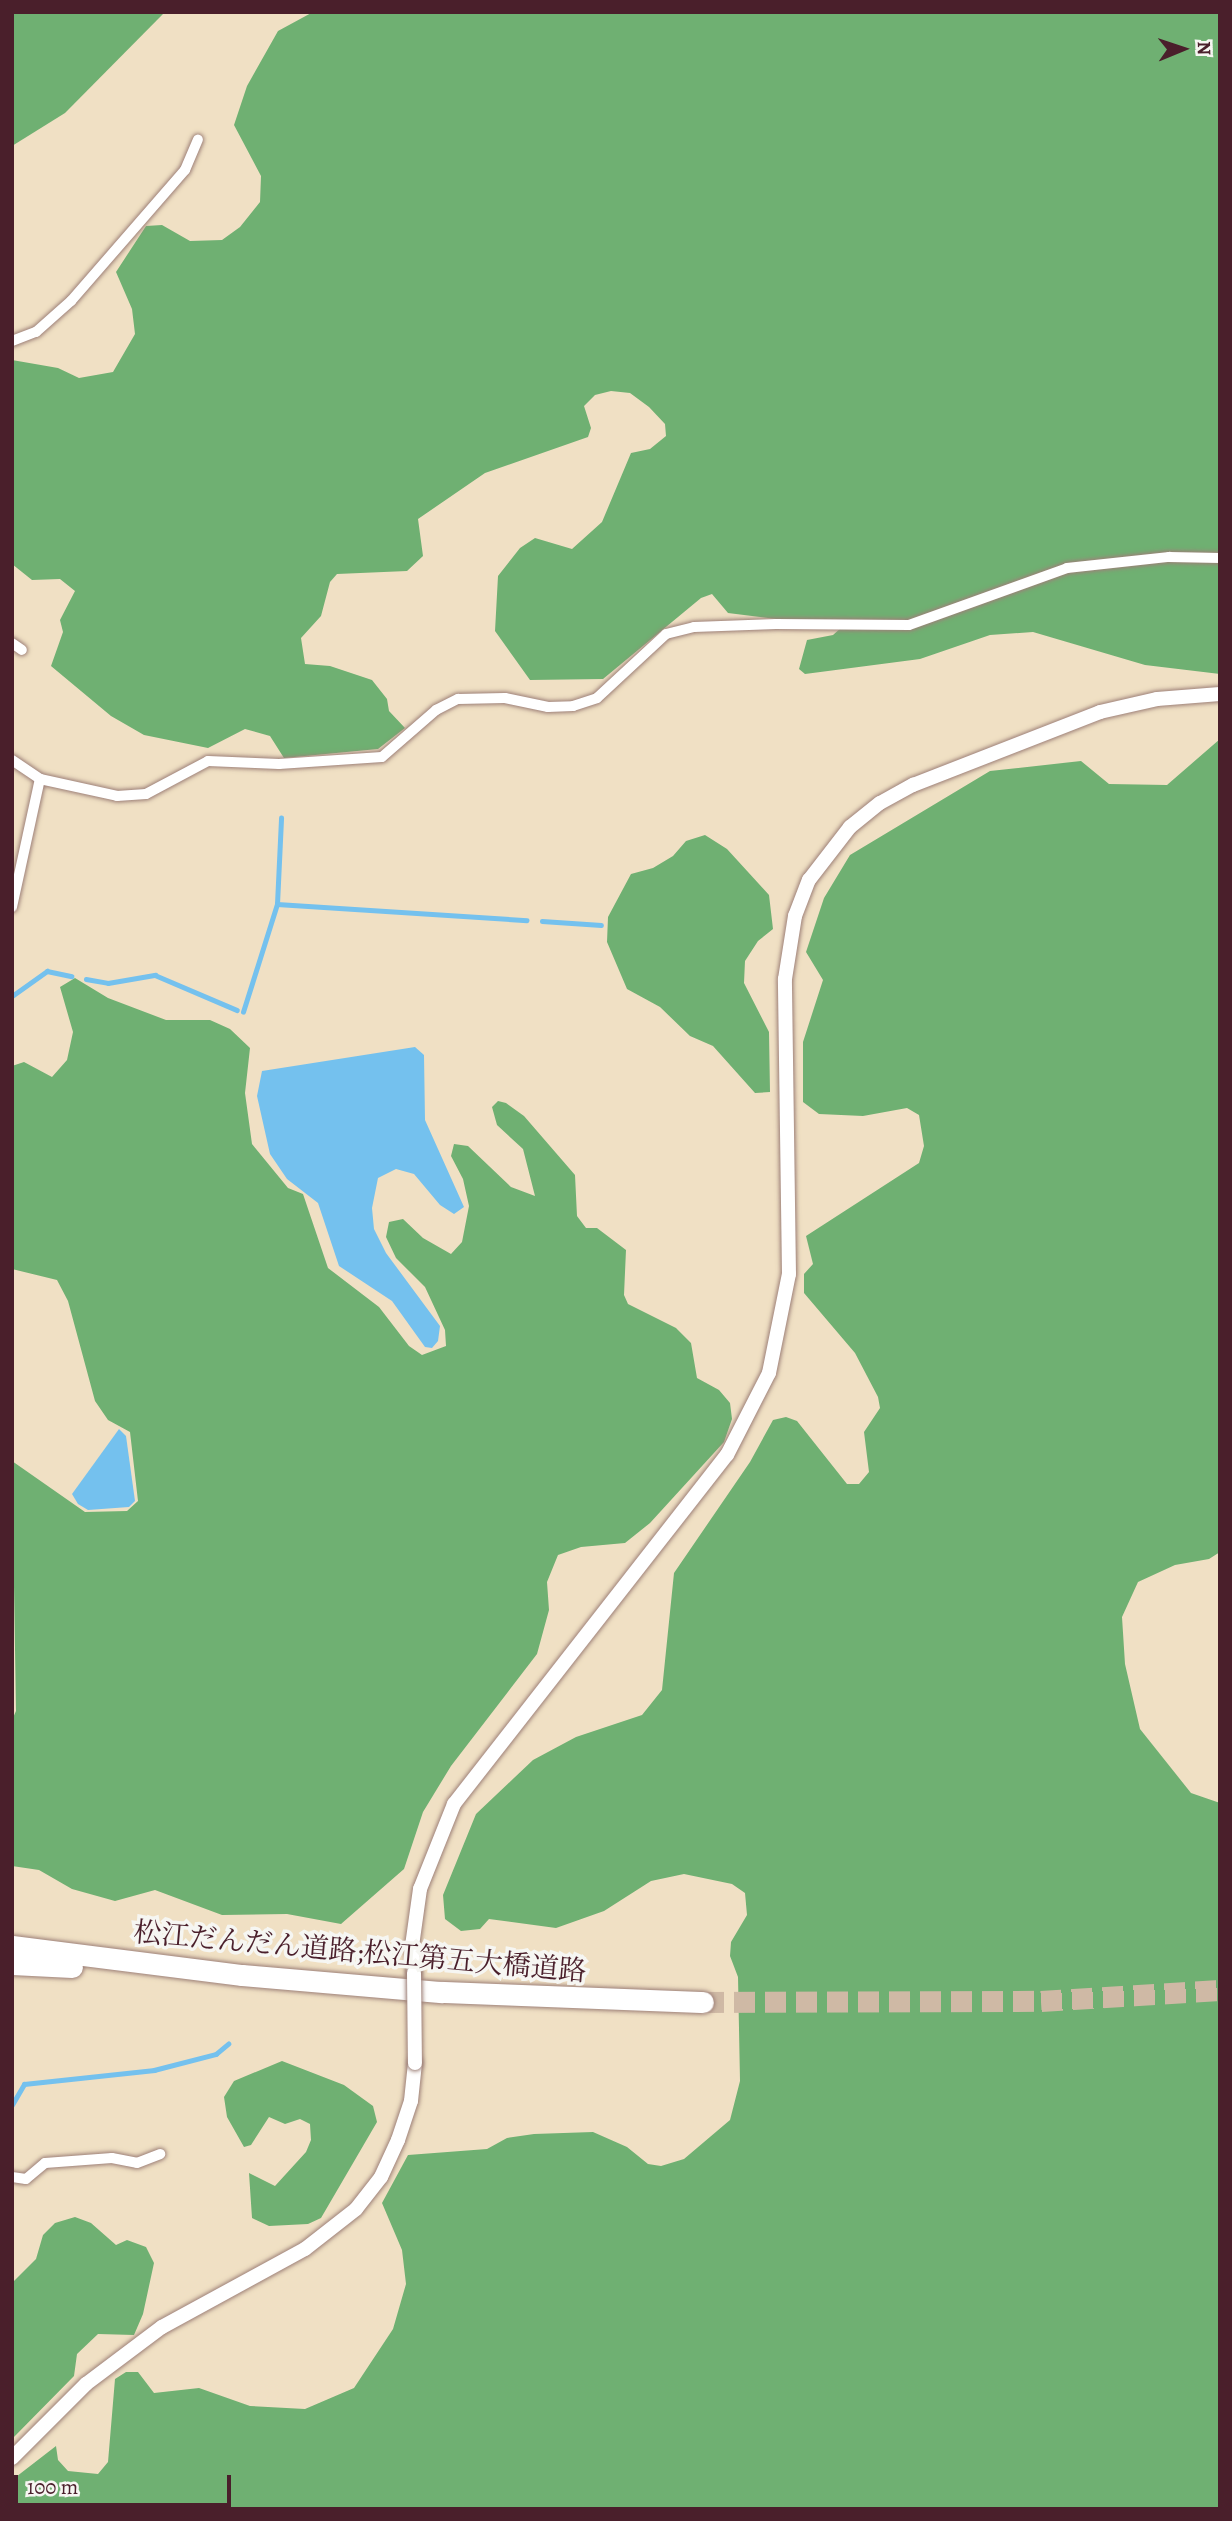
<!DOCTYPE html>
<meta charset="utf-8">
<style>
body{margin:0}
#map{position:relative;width:1232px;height:2521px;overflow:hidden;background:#f0e0c4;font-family:Alegreya,"Noto Serif JP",serif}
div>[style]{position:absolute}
.forest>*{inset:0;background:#6fb072}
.water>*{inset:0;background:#74c1ee}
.stream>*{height:4.5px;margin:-2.25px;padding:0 2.25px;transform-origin:2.25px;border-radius:2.25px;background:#74c1ee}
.motorway-tunnel>*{height:21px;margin-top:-10.5px;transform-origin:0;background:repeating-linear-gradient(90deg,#cfb9a5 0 21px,transparent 0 31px)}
.roads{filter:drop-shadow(0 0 2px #9d8078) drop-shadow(0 0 2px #9d8078)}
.minor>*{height:10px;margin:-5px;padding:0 5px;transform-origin:5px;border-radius:5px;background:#fff}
.tertiary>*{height:14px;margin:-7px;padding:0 7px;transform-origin:7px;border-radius:7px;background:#fff}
.motorway>*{height:21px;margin:-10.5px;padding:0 10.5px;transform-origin:10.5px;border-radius:10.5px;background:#fff}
.bridges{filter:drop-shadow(0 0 2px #9d8078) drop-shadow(0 0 2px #9d8078)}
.tertiary-bridge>*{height:14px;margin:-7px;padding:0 7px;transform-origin:7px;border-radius:7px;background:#fff}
span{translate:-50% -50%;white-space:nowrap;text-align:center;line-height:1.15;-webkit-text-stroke:7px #f6f6f2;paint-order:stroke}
.street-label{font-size:28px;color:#4a1f2b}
.frame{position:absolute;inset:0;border:14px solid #4a1f2b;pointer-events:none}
.north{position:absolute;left:1148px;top:14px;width:70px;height:70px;-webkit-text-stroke:5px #f6f6f2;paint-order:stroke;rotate:88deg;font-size:19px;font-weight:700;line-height:28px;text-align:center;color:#4a1f2b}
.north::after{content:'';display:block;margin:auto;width:24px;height:32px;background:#4a1f2b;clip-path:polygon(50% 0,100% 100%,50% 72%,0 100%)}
.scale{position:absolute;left:14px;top:2475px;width:217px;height:32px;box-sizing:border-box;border:4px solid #4a1f2b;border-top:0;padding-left:9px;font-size:21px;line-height:24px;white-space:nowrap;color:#4a1f2b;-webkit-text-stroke:5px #f6f6f2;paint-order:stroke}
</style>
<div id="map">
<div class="forest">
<div style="clip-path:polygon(12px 12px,165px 12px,65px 113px,12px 146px)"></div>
<div style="clip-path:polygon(313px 12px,1220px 12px,1220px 674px,1145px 665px,1033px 632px,990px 635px,920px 659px,805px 674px,799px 669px,807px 640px,833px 635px,842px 627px,728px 613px,712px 594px,701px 598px,603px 679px,530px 680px,495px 631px,498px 576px,520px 548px,535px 538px,572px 549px,602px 522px,631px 453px,650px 449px,666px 436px,665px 424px,649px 407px,630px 393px,611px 391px,595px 395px,584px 406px,591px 428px,588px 437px,485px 473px,418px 519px,423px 556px,407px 571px,337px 574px,330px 582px,321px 616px,301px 638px,305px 664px,330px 666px,372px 680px,387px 699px,389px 711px,405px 728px,378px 749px,284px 758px,270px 736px,245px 729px,208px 748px,144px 735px,111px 716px,51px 666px,63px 632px,60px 620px,75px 591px,60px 579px,32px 580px,12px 564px,12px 360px,58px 368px,79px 378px,113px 372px,135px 334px,132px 309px,116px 272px,146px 226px,162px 225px,190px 241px,222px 240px,240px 227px,260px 202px,261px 176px,234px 125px,247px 86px,278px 31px)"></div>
<div style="clip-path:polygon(1220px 739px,1220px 1552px,1209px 1559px,1175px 1565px,1138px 1582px,1122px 1617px,1125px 1664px,1140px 1729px,1191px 1793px,1220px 1803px,1220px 2509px,12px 2509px,12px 2480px,56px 2446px,58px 2460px,68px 2471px,98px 2474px,108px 2462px,115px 2379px,126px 2372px,138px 2372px,154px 2393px,199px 2388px,250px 2406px,305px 2409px,354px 2388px,393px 2329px,406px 2284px,402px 2250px,382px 2203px,408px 2155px,487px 2149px,507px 2138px,534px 2134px,593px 2132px,627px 2147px,648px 2164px,661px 2166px,684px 2159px,730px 2120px,740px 2081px,738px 1977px,730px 1956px,731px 1942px,747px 1915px,745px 1893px,732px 1884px,684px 1874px,651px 1881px,604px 1911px,556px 1928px,489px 1919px,480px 1929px,461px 1931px,445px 1919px,443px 1895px,476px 1814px,533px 1760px,576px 1737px,642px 1715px,662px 1690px,674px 1573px,750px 1462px,773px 1420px,786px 1417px,797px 1421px,847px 1484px,859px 1484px,869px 1472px,864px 1432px,880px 1408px,878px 1397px,855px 1353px,804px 1293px,804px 1274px,813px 1264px,806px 1236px,919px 1163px,924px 1146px,919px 1115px,907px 1108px,863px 1116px,819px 1114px,803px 1102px,803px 1042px,823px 980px,806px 952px,824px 898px,850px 855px,990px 771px,1081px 761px,1109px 784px,1167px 785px)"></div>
<div style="clip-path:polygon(705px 835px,727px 849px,769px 895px,773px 929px,758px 941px,745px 961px,744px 983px,769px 1032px,770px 1092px,755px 1093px,713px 1046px,690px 1036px,660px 1007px,627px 989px,607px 942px,608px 917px,631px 874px,653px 868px,673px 856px,686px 841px)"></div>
<div style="clip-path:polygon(75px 978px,108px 998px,166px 1020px,210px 1020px,230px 1029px,250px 1048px,245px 1093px,252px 1144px,288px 1188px,303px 1194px,328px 1268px,379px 1307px,409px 1346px,422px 1355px,446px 1346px,445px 1330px,425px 1287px,396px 1258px,386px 1237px,389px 1222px,403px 1219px,423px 1238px,451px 1254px,462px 1242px,469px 1206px,463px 1179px,451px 1156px,454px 1144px,468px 1146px,511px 1187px,535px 1196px,523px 1149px,497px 1125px,492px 1107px,498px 1101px,506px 1103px,524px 1116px,575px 1175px,577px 1216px,586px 1228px,597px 1228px,626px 1250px,624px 1295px,628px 1304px,676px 1328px,691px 1343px,697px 1378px,719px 1390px,730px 1403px,732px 1419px,724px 1442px,650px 1523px,625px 1543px,581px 1547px,558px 1555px,547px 1582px,549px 1610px,537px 1654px,451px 1766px,423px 1812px,404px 1869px,341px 1924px,287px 1914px,222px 1915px,155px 1890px,115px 1901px,72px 1889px,39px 1870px,12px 1866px,12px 1720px,16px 1711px,12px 1461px,85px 1512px,127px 1511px,138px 1501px,130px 1432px,108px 1420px,95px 1401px,68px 1301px,57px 1280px,12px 1269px,12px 1066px,24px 1062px,52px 1077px,67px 1060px,73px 1032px,60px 987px)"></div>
<div style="clip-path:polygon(282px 2061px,344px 2085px,373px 2106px,377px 2122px,321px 2218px,308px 2224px,269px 2226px,252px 2218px,249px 2173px,275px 2186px,306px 2152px,311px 2140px,310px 2124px,300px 2119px,285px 2124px,269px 2117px,251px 2145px,244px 2147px,227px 2117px,224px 2097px,234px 2081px)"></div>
<div style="clip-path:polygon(75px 2217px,91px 2223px,116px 2245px,127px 2240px,146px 2247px,154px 2263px,143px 2314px,134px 2335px,98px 2334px,77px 2354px,74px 2376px,12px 2439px,12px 2283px,36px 2259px,43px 2235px,55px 2223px)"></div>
</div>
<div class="water">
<div style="clip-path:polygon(415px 1047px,424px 1055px,425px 1120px,464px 1207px,454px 1214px,440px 1205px,414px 1174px,396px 1169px,378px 1178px,372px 1208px,374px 1229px,386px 1253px,440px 1326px,438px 1341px,432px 1348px,425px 1347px,392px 1301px,339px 1266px,318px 1203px,287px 1179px,270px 1154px,257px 1096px,262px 1071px)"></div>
<div style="clip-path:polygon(119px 1429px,126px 1436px,135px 1501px,129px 1507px,88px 1510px,78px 1504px,72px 1494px)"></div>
</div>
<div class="stream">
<div style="left:277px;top:904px;width:86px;rotate:-87.3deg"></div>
<div style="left:542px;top:921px;width:59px;rotate:3.9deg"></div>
<div style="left:86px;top:979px;width:22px;rotate:10deg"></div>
<div style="left:108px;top:983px;width:48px;rotate:-9.7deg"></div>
<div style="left:155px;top:975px;width:89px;rotate:23.1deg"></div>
<div style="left:12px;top:996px;width:43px;rotate:-35.5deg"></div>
<div style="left:47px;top:971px;width:25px;rotate:12deg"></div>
<div style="left:243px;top:1012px;width:113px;rotate:-72.5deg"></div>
<div style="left:277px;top:904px;width:250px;rotate:3.7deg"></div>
<div style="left:12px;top:2105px;width:24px;rotate:-60deg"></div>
<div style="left:24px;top:2084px;width:131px;rotate:-6.1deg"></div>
<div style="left:154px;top:2070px;width:64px;rotate:-14.5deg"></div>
<div style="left:216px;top:2054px;width:16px;rotate:-40deg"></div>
</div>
<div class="motorway-tunnel">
<div style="left:703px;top:2002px;width:338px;rotate:-0.2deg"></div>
<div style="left:1041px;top:2001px;width:179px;rotate:-3.5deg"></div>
</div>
<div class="roads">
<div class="minor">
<div style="left:12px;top:341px;width:26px;rotate:-21deg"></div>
<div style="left:36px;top:332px;width:47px;rotate:-41.5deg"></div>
<div style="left:71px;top:301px;width:174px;rotate:-49deg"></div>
<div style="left:185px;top:170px;width:33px;rotate:-67deg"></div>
<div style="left:12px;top:643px;width:12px;rotate:35deg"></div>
<div style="left:12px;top:760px;width:34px;rotate:34deg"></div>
<div style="left:40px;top:779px;width:79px;rotate:12.4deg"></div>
<div style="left:117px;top:796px;width:29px;rotate:-4deg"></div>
<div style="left:146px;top:794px;width:70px;rotate:-28deg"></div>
<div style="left:208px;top:761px;width:71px;rotate:2.4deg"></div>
<div style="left:279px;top:764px;width:103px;rotate:-3.9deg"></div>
<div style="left:382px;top:757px;width:72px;rotate:-41deg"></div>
<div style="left:436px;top:710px;width:25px;rotate:-27deg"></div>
<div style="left:458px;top:699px;width:47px;rotate:-1.2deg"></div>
<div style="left:505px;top:698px;width:44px;rotate:11.8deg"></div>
<div style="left:548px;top:707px;width:25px;rotate:-2deg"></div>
<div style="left:573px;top:706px;width:25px;rotate:-18deg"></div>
<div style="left:597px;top:698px;width:94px;rotate:-42.8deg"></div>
<div style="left:666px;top:634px;width:29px;rotate:-14deg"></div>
<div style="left:694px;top:627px;width:82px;rotate:-2.1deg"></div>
<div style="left:776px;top:624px;width:133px;rotate:0.4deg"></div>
<div style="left:909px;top:625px;width:168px;rotate:-19.8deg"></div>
<div style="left:1067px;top:568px;width:103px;rotate:-6.2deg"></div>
<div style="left:1169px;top:557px;width:51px;rotate:1.1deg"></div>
<div style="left:12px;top:907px;width:131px;rotate:-77.7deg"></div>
<div style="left:12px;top:2177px;width:14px;rotate:8deg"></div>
<div style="left:26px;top:2179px;width:25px;rotate:-40deg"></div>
<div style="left:45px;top:2163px;width:67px;rotate:-4.3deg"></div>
<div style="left:112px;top:2158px;width:25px;rotate:11deg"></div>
<div style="left:137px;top:2163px;width:25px;rotate:-21deg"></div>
</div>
<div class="tertiary">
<div style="left:414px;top:1973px;width:27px;rotate:-94deg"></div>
<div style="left:412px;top:1946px;width:58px;rotate:-82deg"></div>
<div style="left:420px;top:1889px;width:92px;rotate:-68.2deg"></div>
<div style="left:454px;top:1804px;width:443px;rotate:-52deg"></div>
<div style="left:727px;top:1455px;width:92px;rotate:-62.9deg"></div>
<div style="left:769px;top:1373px;width:101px;rotate:-78.6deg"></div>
<div style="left:789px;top:1274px;width:295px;rotate:-90.8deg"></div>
<div style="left:785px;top:979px;width:64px;rotate:-81deg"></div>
<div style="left:795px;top:916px;width:39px;rotate:-69deg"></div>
<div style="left:809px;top:880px;width:67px;rotate:-52.3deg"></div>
<div style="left:850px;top:827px;width:38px;rotate:-39deg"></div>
<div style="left:880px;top:803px;width:38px;rotate:-29deg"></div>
<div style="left:913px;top:785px;width:201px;rotate:-21.3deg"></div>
<div style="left:1100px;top:712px;width:58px;rotate:-12.8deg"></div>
<div style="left:1157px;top:699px;width:63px;rotate:-4.5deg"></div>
<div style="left:12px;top:2458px;width:105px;rotate:-45deg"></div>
<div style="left:86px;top:2384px;width:95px;rotate:-36.9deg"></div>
<div style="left:162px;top:2327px;width:163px;rotate:-28.6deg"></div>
<div style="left:305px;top:2249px;width:65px;rotate:-38.1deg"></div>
<div style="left:356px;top:2209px;width:41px;rotate:-52deg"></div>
<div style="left:381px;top:2177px;width:41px;rotate:-65.3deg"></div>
<div style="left:398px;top:2140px;width:41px;rotate:-71.6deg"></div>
<div style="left:411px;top:2101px;width:38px;rotate:-84deg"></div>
</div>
<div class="motorway">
<div style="left:12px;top:1946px;width:232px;rotate:7.2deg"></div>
<div style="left:242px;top:1975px;width:201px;rotate:4.9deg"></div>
<div style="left:442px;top:1992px;width:261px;rotate:2.2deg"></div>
<div style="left:12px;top:1964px;width:60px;rotate:2.9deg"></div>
</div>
</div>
<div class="bridges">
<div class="tertiary-bridge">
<div style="left:414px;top:1973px;width:90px;rotate:89.4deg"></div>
</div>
</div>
<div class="street-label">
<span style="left:360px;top:1952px;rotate:5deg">松江だんだん道路;松江第五大橋道路</span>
</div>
<div class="frame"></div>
<div class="north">N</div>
<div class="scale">100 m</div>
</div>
